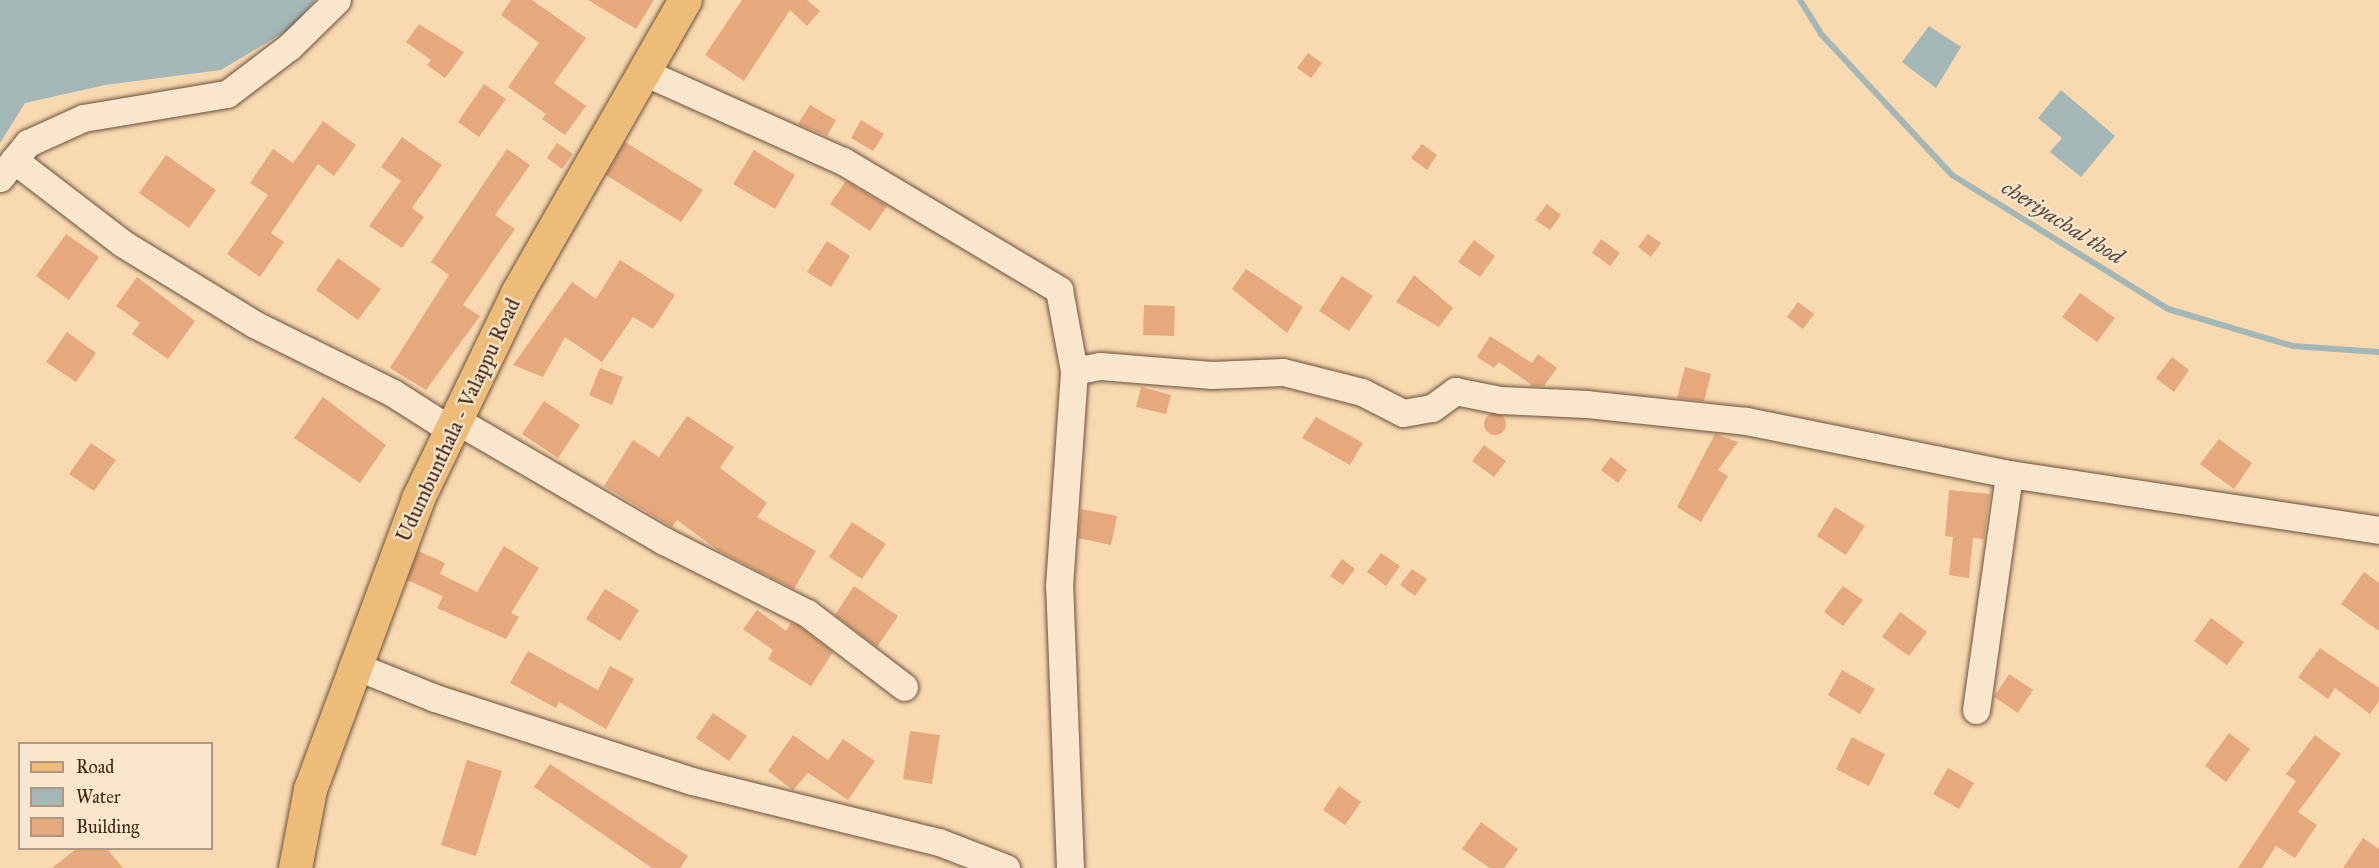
<!DOCTYPE html>
<style>
body{margin:0}
#map{position:relative;width:2379px;height:868px;overflow:hidden;background:#f8d9b0;font-family:"IM FELL Great Primer",serif}
div>[style]{position:absolute}
.water>*{inset:0;background:#a3b7b7}
.stream>*{height:6px;margin:-3px;padding:0 3px;transform-origin:3px;border-radius:3px;background:#a3b7b7}
.building>*{inset:0;background:#e6a97e}
.round{border-radius:50%}
.roads{filter:drop-shadow(0 0 2px #6c503c) drop-shadow(0 0 2px #6c503c)}
.minor>*{height:27px;margin:-13.5px;padding:0 13.5px;transform-origin:13.5px;border-radius:13.5px;background:#fae6cc}
.major>*{height:33px;margin:-16.5px;padding:0 16.5px;transform-origin:16.5px;border-radius:16.5px;background:#ecbc78}
span{translate:-50% -50%;white-space:nowrap;text-align:center;line-height:1.15;-webkit-text-stroke:4.5px #fae6cc;paint-order:stroke}
.street-label{font-size:21px;color:#3d2315}
.water-label{font-size:22px;color:#56483e;font-style:italic}
.legend{position:absolute;left:18px;top:742px;width:195px;height:108px;box-sizing:border-box;background:#fae6cc;border:2px solid #ae9883;margin:0;padding:8px 10px;list-style:none;font-size:18px;color:#3d2315}
.legend li{display:flex;align-items:center;gap:12px;height:30px}
.legend b{width:30px;border:2px solid #ae9883}
</style>
<div id="map">
<div class="water">
<div style="clip-path:polygon(0 0,315px 0,291px 28px,221px 70px,105px 85px,25px 103px,0 143px)"></div>
<div style="clip-path:polygon(1929px 26px,1961px 47px,1936px 88px,1902px 62px)"></div>
<div style="clip-path:polygon(2061px 90px,2115px 136px,2081px 177px,2050px 152px,2062px 138px,2038px 118px)"></div>
</div>
<div class="stream">
<div style="left:1800px;top:0;width:40px;rotate:58deg"></div>
<div style="left:1821px;top:34px;width:192px;rotate:47.1deg"></div>
<div style="left:1952px;top:175px;width:254px;rotate:31.8deg"></div>
<div style="left:2168px;top:309px;width:130px;rotate:16.5deg"></div>
<div style="left:2293px;top:346px;width:86px;rotate:4deg"></div>
</div>
<div class="building">
<div style="clip-path:polygon(511px 0,532px 0,586px 38px,554px 83px,586px 106px,565px 135px,542px 119px,546px 114px,508px 87px,539px 43px,501px 15px)"></div>
<div style="clip-path:polygon(588px 0,654px 0,636px 29px)"></div>
<div style="clip-path:polygon(742px 0,807px 0,820px 11px,807px 26px,790px 10px,744px 81px,705px 55px)"></div>
<div style="clip-path:polygon(419px 24px,464px 52px,445px 78px,427px 65px,431px 60px,406px 42px)"></div>
<div style="clip-path:polygon(1308px 53px,1322px 63px,1311px 78px,1297px 68px)"></div>
<div style="clip-path:polygon(484px 84px,506px 99px,479px 137px,458px 122px)"></div>
<div style="clip-path:polygon(810px 105px,836px 120px,827px 136px,798px 124px)"></div>
<div style="clip-path:polygon(861px 120px,884px 134px,873px 151px,851px 138px)"></div>
<div style="clip-path:polygon(323px 121px,356px 145px,334px 176px,318px 164px,271px 233px,284px 242px,260px 277px,227px 254px,268px 195px,250px 183px,273px 149px,293px 163px)"></div>
<div style="clip-path:polygon(402px 137px,442px 165px,412px 208px,424px 217px,402px 248px,369px 226px,401px 181px,381px 167px)"></div>
<div style="clip-path:polygon(625px 142px,703px 190px,681px 222px,606px 175px)"></div>
<div style="clip-path:polygon(557px 143px,573px 154px,562px 169px,547px 158px)"></div>
<div style="clip-path:polygon(1422px 144px,1437px 155px,1427px 170px,1411px 158px)"></div>
<div style="clip-path:polygon(507px 149px,530px 165px,495px 215px,515px 229px,463px 305px,480px 316px,426px 390px,390px 368px,449px 275px,431px 262px)"></div>
<div style="clip-path:polygon(754px 150px,795px 175px,775px 209px,733px 184px)"></div>
<div style="clip-path:polygon(166px 155px,216px 190px,189px 228px,139px 193px)"></div>
<div style="clip-path:polygon(846px 181px,887px 206px,870px 231px,830px 204px)"></div>
<div style="clip-path:polygon(1547px 204px,1561px 215px,1550px 230px,1535px 220px)"></div>
<div style="clip-path:polygon(66px 234px,99px 257px,69px 300px,36px 276px)"></div>
<div style="clip-path:polygon(1648px 234px,1661px 243px,1651px 257px,1638px 247px)"></div>
<div style="clip-path:polygon(1601px 239px,1620px 253px,1610px 266px,1592px 253px)"></div>
<div style="clip-path:polygon(1474px 240px,1495px 256px,1480px 277px,1458px 262px)"></div>
<div style="clip-path:polygon(827px 241px,850px 256px,831px 287px,807px 272px)"></div>
<div style="clip-path:polygon(338px 258px,381px 289px,358px 320px,316px 290px)"></div>
<div style="clip-path:polygon(620px 260px,675px 295px,653px 329px,633px 317px,602px 362px,565px 337px,543px 377px,513px 365px,572px 282px,596px 299px)"></div>
<div style="clip-path:polygon(1246px 269px,1303px 307px,1287px 333px,1232px 289px)"></div>
<div style="clip-path:polygon(1414px 275px,1453px 308px,1439px 327px,1396px 302px)"></div>
<div style="clip-path:polygon(1342px 276px,1373px 296px,1349px 331px,1319px 311px)"></div>
<div style="clip-path:polygon(137px 277px,195px 321px,168px 359px,132px 334px,140px 323px,116px 306px)"></div>
<div style="clip-path:polygon(2080px 293px,2115px 318px,2097px 342px,2062px 317px)"></div>
<div style="clip-path:polygon(1798px 302px,1814px 314px,1803px 329px,1787px 317px)"></div>
<div style="clip-path:polygon(1144px 305px,1175px 306px,1174px 336px,1143px 335px)"></div>
<div style="clip-path:polygon(67px 332px,96px 353px,76px 382px,46px 362px)"></div>
<div style="clip-path:polygon(1490px 336px,1532px 363px,1538px 354px,1557px 368px,1544px 386px,1533px 386px,1499px 362px,1494px 368px,1477px 357px)"></div>
<div style="clip-path:polygon(2172px 357px,2189px 370px,2174px 392px,2156px 378px)"></div>
<div style="clip-path:polygon(1685px 367px,1711px 374px,1704px 401px,1677px 398px)"></div>
<div style="clip-path:polygon(600px 368px,623px 377px,612px 405px,589px 395px)"></div>
<div style="clip-path:polygon(1141px 387px,1171px 395px,1166px 414px,1136px 407px)"></div>
<div style="clip-path:polygon(323px 397px,386px 445px,360px 483px,294px 438px)"></div>
<div style="clip-path:polygon(544px 401px,580px 425px,558px 458px,522px 434px)"></div>
<div class="round" style="left:1484px;top:413px;width:22px;height:22px"></div>
<div style="clip-path:polygon(687px 416px,734px 447px,720px 468px,767px 503px,757px 517px,816px 551px,794px 589px,719px 551px,677px 520px,672px 527px,604px 486px,633px 440px,659px 457px)"></div>
<div style="clip-path:polygon(1316px 417px,1363px 443px,1350px 465px,1302px 438px)"></div>
<div style="clip-path:polygon(1715px 434px,1738px 442px,1718px 470px,1728px 476px,1701px 522px,1677px 507px)"></div>
<div style="clip-path:polygon(2219px 439px,2252px 463px,2234px 489px,2200px 464px)"></div>
<div style="clip-path:polygon(91px 443px,116px 460px,94px 491px,69px 474px)"></div>
<div style="clip-path:polygon(1484px 445px,1506px 461px,1494px 477px,1472px 461px)"></div>
<div style="clip-path:polygon(1611px 457px,1627px 470px,1618px 483px,1601px 470px)"></div>
<div style="clip-path:polygon(1949px 490px,1990px 494px,1984px 539px,1973px 538px,1969px 578px,1949px 575px,1953px 537px,1945px 536px)"></div>
<div style="clip-path:polygon(1835px 507px,1865px 526px,1846px 555px,1817px 536px)"></div>
<div style="clip-path:polygon(1081px 509px,1117px 516px,1111px 545px,1078px 538px)"></div>
<div style="clip-path:polygon(852px 522px,886px 544px,862px 579px,829px 557px)"></div>
<div style="clip-path:polygon(504px 546px,539px 568px,511px 613px,519px 617px,506px 639px,437px 608px,443px 596px,407px 580px,418px 551px,445px 563px,440px 574px,477px 592px)"></div>
<div style="clip-path:polygon(1381px 553px,1400px 566px,1386px 586px,1367px 572px)"></div>
<div style="clip-path:polygon(1342px 559px,1355px 569px,1343px 585px,1330px 576px)"></div>
<div style="clip-path:polygon(1412px 569px,1427px 579px,1415px 596px,1400px 585px)"></div>
<div style="clip-path:polygon(2364px 572px,2379px 583px,2379px 631px,2341px 604px)"></div>
<div style="clip-path:polygon(854px 586px,898px 616px,877px 647px,835px 615px)"></div>
<div style="clip-path:polygon(1843px 586px,1863px 600px,1843px 626px,1824px 612px)"></div>
<div style="clip-path:polygon(605px 589px,639px 610px,620px 641px,586px 619px)"></div>
<div style="clip-path:polygon(757px 610px,786px 631px,791px 623px,799px 626px,833px 652px,811px 686px,768px 659px,773px 650px,743px 629px)"></div>
<div style="clip-path:polygon(1900px 612px,1927px 632px,1909px 656px,1882px 637px)"></div>
<div style="clip-path:polygon(2211px 618px,2244px 642px,2227px 665px,2194px 641px)"></div>
<div style="clip-path:polygon(2320px 648px,2379px 688px,2379px 701px,2370px 714px,2335px 688px,2328px 699px,2298px 677px)"></div>
<div style="clip-path:polygon(528px 651px,598px 690px,610px 666px,634px 679px,606px 729px,559px 702px,556px 708px,510px 683px)"></div>
<div style="clip-path:polygon(1842px 670px,1875px 689px,1860px 714px,1828px 695px)"></div>
<div style="clip-path:polygon(2009px 674px,2033px 690px,2018px 713px,1994px 697px)"></div>
<div style="clip-path:polygon(713px 713px,747px 736px,729px 761px,696px 738px)"></div>
<div style="clip-path:polygon(910px 731px,940px 735px,932px 784px,903px 779px)"></div>
<div style="clip-path:polygon(2229px 733px,2250px 749px,2226px 782px,2205px 766px)"></div>
<div style="clip-path:polygon(793px 735px,828px 760px,843px 739px,875px 761px,848px 800px,808px 773px,793px 790px,768px 771px)"></div>
<div style="clip-path:polygon(2315px 735px,2341px 754px,2298px 812px,2317px 825px,2295px 858px,2276px 846px,2262px 868px,2238px 868px,2296px 781px,2286px 774px)"></div>
<div style="clip-path:polygon(1852px 737px,1885px 754px,1869px 786px,1836px 769px)"></div>
<div style="clip-path:polygon(467px 760px,502px 771px,476px 856px,441px 845px)"></div>
<div style="clip-path:polygon(550px 764px,688px 856px,680px 868px,652px 868px,534px 787px)"></div>
<div style="clip-path:polygon(1948px 768px,1974px 783px,1959px 809px,1933px 794px)"></div>
<div style="clip-path:polygon(1339px 786px,1361px 802px,1345px 825px,1323px 810px)"></div>
<div style="clip-path:polygon(1481px 822px,1518px 849px,1504px 868px,1490px 868px,1462px 849px)"></div>
<div style="clip-path:polygon(2363px 838px,2379px 849px,2379px 868px,2343px 868px)"></div>
<div style="clip-path:polygon(76px 849px,107px 849px,123px 868px,52px 868px)"></div>
</div>
<div class="roads">
<div class="minor">
<div style="left:646px;top:73px;width:216px;rotate:24.1deg"></div>
<div style="left:843px;top:161px;width:252px;rotate:30.8deg"></div>
<div style="left:1059px;top:290px;width:82px;rotate:79.5deg"></div>
<div style="left:1074px;top:371px;width:26px;rotate:-11deg"></div>
<div style="left:1100px;top:366px;width:112px;rotate:4.6deg"></div>
<div style="left:1212px;top:375px;width:71px;rotate:-2.4deg"></div>
<div style="left:1283px;top:372px;width:81px;rotate:14.2deg"></div>
<div style="left:1362px;top:392px;width:46px;rotate:27.1deg"></div>
<div style="left:1403px;top:413px;width:29px;rotate:-10deg"></div>
<div style="left:1432px;top:408px;width:29px;rotate:-36deg"></div>
<div style="left:1455px;top:391px;width:46px;rotate:11.3deg"></div>
<div style="left:1500px;top:400px;width:87px;rotate:2.6deg"></div>
<div style="left:1587px;top:404px;width:160px;rotate:6.1deg"></div>
<div style="left:1746px;top:421px;width:262px;rotate:11.4deg"></div>
<div style="left:2003px;top:473px;width:380px;rotate:8.6deg"></div>
<div style="left:14px;top:160px;width:22px;rotate:-51deg"></div>
<div style="left:28px;top:143px;width:60px;rotate:-24.4deg"></div>
<div style="left:83px;top:118px;width:146px;rotate:-9.5deg"></div>
<div style="left:227px;top:94px;width:78px;rotate:-37.2deg"></div>
<div style="left:289px;top:47px;width:67px;rotate:-44.4deg"></div>
<div style="left:0;top:178px;width:23px;rotate:-52deg"></div>
<div style="left:14px;top:160px;width:136px;rotate:37.5deg"></div>
<div style="left:122px;top:243px;width:155px;rotate:31.5deg"></div>
<div style="left:254px;top:324px;width:155px;rotate:26.4deg"></div>
<div style="left:393px;top:393px;width:69px;rotate:32.5deg"></div>
<div style="left:456px;top:420px;width:241px;rotate:30.2deg"></div>
<div style="left:664px;top:541px;width:160px;rotate:26.7deg"></div>
<div style="left:807px;top:613px;width:122px;rotate:37.3deg"></div>
<div style="left:353px;top:665px;width:88px;rotate:21.9deg"></div>
<div style="left:435px;top:698px;width:270px;rotate:17.9deg"></div>
<div style="left:692px;top:781px;width:254px;rotate:13.9deg"></div>
<div style="left:939px;top:842px;width:72px;rotate:21.2deg"></div>
<div style="left:1976px;top:710px;width:238px;rotate:-82deg"></div>
<div style="left:1070px;top:868px;width:282px;rotate:-92.2deg"></div>
<div style="left:1059px;top:586px;width:216px;rotate:-86deg"></div>
</div>
<div class="major">
<div style="left:295px;top:868px;width:80px;rotate:-79.2deg"></div>
<div style="left:310px;top:789px;width:310px;rotate:-69.6deg"></div>
<div style="left:418px;top:498px;width:228px;rotate:-64.2deg"></div>
<div style="left:517px;top:293px;width:338px;rotate:-60.2deg"></div>
</div>
</div>
<div class="street-label">
<span style="left:458px;top:420px;rotate:-65deg">Udumbunthala - Valappu Road</span>
</div>
<div class="water-label">
<span style="left:2063px;top:222px;rotate:32deg">cheriyachal thod</span>
</div>
<ul class="legend">
<li><b style="height:8px;background:#ecbc78"></b>Road</li>
<li><b style="height:16px;background:#a3b7b7"></b>Water</li>
<li><b style="height:16px;background:#e6a97e"></b>Building</li>
</ul>
</div>
